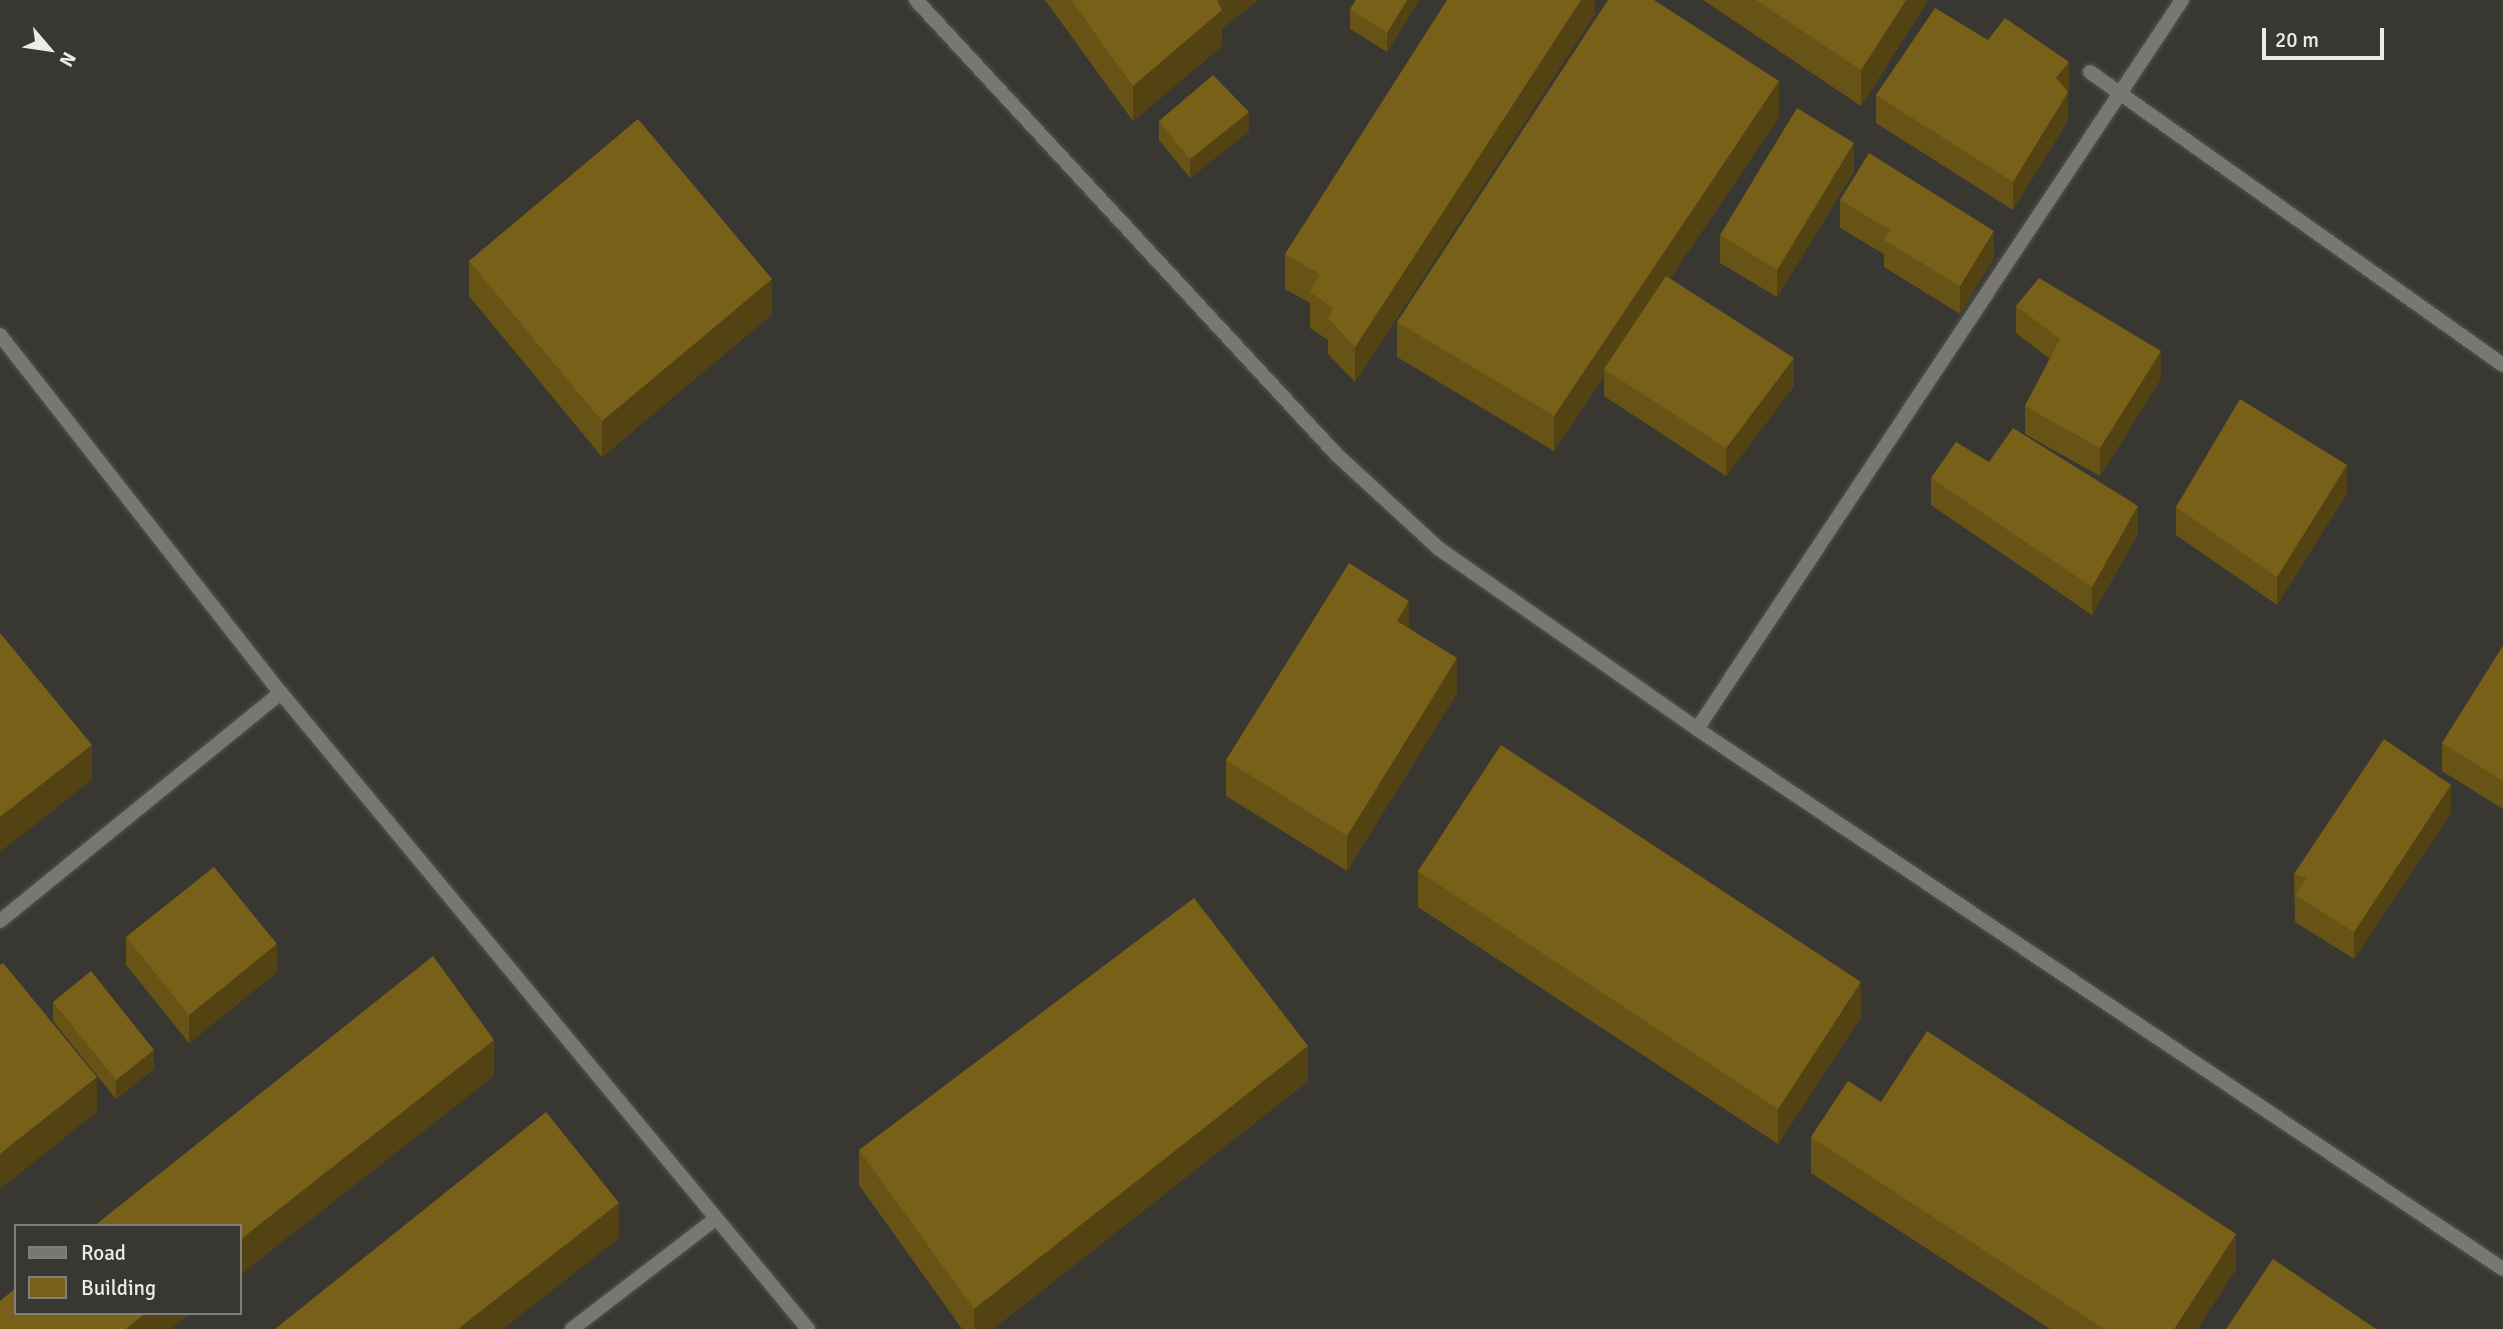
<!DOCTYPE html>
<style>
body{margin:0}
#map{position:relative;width:2503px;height:1329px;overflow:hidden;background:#393731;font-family:Signika,sans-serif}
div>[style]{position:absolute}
.roads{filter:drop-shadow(0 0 2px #56544e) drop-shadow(0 0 2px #56544e)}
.lane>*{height:14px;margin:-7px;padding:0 7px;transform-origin:7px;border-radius:7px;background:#787774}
.street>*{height:14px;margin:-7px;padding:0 7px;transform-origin:7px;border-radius:7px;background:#787774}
.wall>*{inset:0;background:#675316}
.shaded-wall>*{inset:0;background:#544312}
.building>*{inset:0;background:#786019}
span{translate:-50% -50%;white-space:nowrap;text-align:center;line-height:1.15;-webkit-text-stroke:6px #393731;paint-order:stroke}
.legend{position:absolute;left:14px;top:1224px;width:228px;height:91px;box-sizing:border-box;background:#393731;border:2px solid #817f7a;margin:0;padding:9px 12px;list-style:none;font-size:21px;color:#edebe8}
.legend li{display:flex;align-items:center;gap:14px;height:35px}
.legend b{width:35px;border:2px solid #817f7a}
.north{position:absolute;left:14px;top:14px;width:70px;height:70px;-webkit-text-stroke:5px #393731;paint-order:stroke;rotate:119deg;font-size:19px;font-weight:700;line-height:28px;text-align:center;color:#edebe8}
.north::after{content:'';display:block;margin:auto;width:24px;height:32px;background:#edebe8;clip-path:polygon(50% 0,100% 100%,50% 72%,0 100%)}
.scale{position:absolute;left:2262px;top:28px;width:122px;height:32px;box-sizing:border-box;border:4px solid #edebe8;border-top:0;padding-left:9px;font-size:21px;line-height:24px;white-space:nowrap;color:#edebe8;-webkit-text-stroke:5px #393731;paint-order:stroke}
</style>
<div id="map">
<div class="roads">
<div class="lane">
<div style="left:2090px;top:72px;width:506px;rotate:35.35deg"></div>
<div style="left:0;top:335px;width:455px;rotate:51.9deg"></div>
<div style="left:281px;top:693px;width:826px;rotate:50.35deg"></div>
<div style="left:1697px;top:729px;width:876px;rotate:-56.36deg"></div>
<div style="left:0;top:921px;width:362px;rotate:-39.1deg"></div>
<div style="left:572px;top:1329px;width:179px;rotate:-37.5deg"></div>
</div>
<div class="street">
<div style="left:916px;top:0;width:620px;rotate:47.22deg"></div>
<div style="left:1337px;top:455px;width:137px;rotate:42.6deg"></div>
<div style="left:1438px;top:548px;width:316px;rotate:34.9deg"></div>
<div style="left:1697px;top:729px;width:970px;rotate:33.82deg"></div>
</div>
</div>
<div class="wall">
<div style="clip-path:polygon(1045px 0,1258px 0,1222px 28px,1222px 46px,1133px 121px)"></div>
<div style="clip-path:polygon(1419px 0,1387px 52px,1350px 29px,1350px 9px)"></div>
<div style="clip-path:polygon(1595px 0,1595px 14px,1355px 382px,1328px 354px,1328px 340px,1310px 328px,1310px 303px,1285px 289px,1285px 254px)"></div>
<div style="clip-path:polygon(1703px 0,1928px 0,1861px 106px)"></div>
<div style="clip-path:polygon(2069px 90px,2068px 91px,2068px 120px,2013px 210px,1876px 123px,1876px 95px)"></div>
<div style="clip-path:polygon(1779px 117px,1670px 278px,1794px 386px,1726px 476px,1604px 396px,1604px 376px,1554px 451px,1397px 357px,1397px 322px)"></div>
<div style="clip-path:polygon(1159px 121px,1249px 131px,1190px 178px,1159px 140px)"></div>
<div style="clip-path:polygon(1854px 171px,1777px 297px,1720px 263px,1720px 235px)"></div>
<div style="clip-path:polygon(1840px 200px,1994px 258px,1960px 314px,1884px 267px,1884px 254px,1840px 228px)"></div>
<div style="clip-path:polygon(469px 261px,772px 314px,602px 457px,469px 296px)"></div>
<div style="clip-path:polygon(2016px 306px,2161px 378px,2100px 476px,2025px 434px,2025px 406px,2050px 359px,2016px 333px)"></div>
<div style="clip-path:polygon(1989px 462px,2138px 534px,2092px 615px,1931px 505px,1931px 478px)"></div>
<div style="clip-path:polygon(2347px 493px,2277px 605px,2176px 535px,2176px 507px)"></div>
<div style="clip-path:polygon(1409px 628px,1457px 693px,1347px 871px,1226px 796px,1226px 760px)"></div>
<div style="clip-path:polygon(2503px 646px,2503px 809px,2442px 771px,2442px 743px)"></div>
<div style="clip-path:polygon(2451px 813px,2354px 959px,2295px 922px,2294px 874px)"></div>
<div style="clip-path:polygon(1418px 871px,1861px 1017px,1778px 1144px,1418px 907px)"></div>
<div style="clip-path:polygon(126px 937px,277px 972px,189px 1043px,126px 965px)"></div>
<div style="clip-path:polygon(53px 1002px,154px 1069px,116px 1099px,53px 1021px)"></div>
<div style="clip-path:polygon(1308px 1081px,993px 1329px,962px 1329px,859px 1185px,859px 1150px)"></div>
<div style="clip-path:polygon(1881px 1102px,2236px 1269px,2197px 1329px,2050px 1329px,1811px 1173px,1811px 1137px)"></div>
</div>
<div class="shaded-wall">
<div style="clip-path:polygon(1216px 0,1258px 0,1222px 28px,1222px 46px,1133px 121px,1133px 86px)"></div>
<div style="clip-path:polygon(1407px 0,1419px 0,1387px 52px,1387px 33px)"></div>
<div style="clip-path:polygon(1581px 0,1595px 0,1595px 14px,1355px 382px,1355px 347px)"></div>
<div style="clip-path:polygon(1906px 0,1928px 0,1861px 106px,1861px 70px)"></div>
<div style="clip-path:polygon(2069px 62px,2069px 90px,2056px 106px,2056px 78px)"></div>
<div style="clip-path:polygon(1779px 81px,1779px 117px,1608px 371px,1604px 369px,1604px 376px,1554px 451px,1554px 416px)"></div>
<div style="clip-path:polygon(2068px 92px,2068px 120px,2013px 210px,2013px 182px)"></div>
<div style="clip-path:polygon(1249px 112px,1249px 131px,1190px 178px,1190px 159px)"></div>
<div style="clip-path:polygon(1854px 143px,1854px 171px,1777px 297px,1777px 270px)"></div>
<div style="clip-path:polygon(1994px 231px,1994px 258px,1960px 314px,1960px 286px)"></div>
<div style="clip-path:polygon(772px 279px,772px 314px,602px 457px,602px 421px)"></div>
<div style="clip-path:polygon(2161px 351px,2161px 378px,2100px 476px,2100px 448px)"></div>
<div style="clip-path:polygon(1794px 358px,1794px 386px,1726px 476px,1726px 448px)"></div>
<div style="clip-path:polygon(2347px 465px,2347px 493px,2277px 605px,2277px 577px)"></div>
<div style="clip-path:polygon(2138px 506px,2138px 534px,2092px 615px,2092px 587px)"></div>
<div style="clip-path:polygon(1409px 601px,1409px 637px,1397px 621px)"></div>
<div style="clip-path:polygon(1457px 658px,1457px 693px,1347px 871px,1347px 836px)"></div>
<div style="clip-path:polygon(92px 745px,92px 780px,0 852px,0 817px)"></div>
<div style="clip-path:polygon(2451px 785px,2451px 813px,2354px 959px,2354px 932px)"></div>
<div style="clip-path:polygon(277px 944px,277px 972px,189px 1043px,189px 1015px)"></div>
<div style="clip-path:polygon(1861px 982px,1861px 1017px,1778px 1144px,1778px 1109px)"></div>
<div style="clip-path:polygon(494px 1040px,494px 1076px,240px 1275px,240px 1240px)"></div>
<div style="clip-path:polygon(1308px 1046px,1308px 1081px,993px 1329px,974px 1329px,974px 1309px)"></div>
<div style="clip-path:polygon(154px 1050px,154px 1069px,116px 1099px,116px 1080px)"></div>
<div style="clip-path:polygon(97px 1077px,97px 1112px,0 1189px,0 1154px)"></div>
<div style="clip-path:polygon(619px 1203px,619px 1238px,503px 1329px,458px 1329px)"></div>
<div style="clip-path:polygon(2236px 1234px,2236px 1269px,2197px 1329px,2174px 1329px)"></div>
<div style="clip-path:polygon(146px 1313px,191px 1313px,171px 1329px,126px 1329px)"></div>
</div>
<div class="building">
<div style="clip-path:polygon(1071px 0,1217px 0,1222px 10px,1133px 86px)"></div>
<div style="clip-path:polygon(1356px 0,1407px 0,1387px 33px,1350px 9px)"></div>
<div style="clip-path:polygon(1447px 0,1581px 0,1355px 347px,1328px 318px,1333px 308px,1310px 292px,1320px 274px,1285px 254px)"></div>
<div style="clip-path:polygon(1608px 0,1654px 0,1779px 81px,1554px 416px,1397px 322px)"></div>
<div style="clip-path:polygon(1756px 0,1906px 0,1861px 70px)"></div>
<div style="clip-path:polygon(1935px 8px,1988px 40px,2005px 18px,2069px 62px,2056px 78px,2068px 92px,2013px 182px,1876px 95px)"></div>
<div style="clip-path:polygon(1213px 75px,1249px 112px,1190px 159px,1159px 121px)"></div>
<div style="clip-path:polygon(1797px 108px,1854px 143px,1777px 270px,1720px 235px)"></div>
<div style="clip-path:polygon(638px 119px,772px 279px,602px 421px,469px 261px)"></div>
<div style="clip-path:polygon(1869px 153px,1994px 231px,1960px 286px,1884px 240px,1890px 230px,1840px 200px)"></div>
<div style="clip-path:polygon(1666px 276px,1794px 358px,1726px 448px,1604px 369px)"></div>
<div style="clip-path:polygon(2039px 278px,2161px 351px,2100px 448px,2025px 406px,2060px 339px,2016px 306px)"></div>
<div style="clip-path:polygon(2240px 399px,2347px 465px,2277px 577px,2176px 507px)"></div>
<div style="clip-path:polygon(2013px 428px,2138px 506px,2092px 587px,1931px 478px,1956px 442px,1989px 462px)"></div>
<div style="clip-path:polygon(1349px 563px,1409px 601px,1397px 621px,1457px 658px,1347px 836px,1226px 760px)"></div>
<div style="clip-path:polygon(0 633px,92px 745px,0 817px)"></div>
<div style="clip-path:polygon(2503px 646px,2503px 781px,2442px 743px)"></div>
<div style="clip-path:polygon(2384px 739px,2451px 785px,2354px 932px,2295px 895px,2307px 878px,2294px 874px)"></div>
<div style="clip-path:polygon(1501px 745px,1861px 982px,1778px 1109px,1418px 871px)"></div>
<div style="clip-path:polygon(214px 867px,277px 944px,189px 1015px,126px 937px)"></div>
<div style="clip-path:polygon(1194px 898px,1308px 1046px,974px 1309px,859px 1150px)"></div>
<div style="clip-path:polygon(433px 956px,494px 1040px,240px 1240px,240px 1226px,94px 1226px)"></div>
<div style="clip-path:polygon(3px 963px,97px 1077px,0 1154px,0 965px)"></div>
<div style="clip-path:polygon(91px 971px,154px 1050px,116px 1080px,53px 1002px)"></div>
<div style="clip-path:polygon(1927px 1031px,2236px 1234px,2174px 1329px,2104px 1329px,1811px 1137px,1848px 1081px,1881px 1102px)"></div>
<div style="clip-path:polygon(546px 1112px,619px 1203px,458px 1329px,275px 1329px)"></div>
<div style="clip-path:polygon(2273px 1259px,2376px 1329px,2226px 1329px)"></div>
<div style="clip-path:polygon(16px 1288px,16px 1313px,146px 1313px,126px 1329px,0 1329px,0 1301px)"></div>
</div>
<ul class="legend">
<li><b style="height:9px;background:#787774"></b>Road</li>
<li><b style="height:19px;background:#786019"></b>Building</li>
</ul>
<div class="north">N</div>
<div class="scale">20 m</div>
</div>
